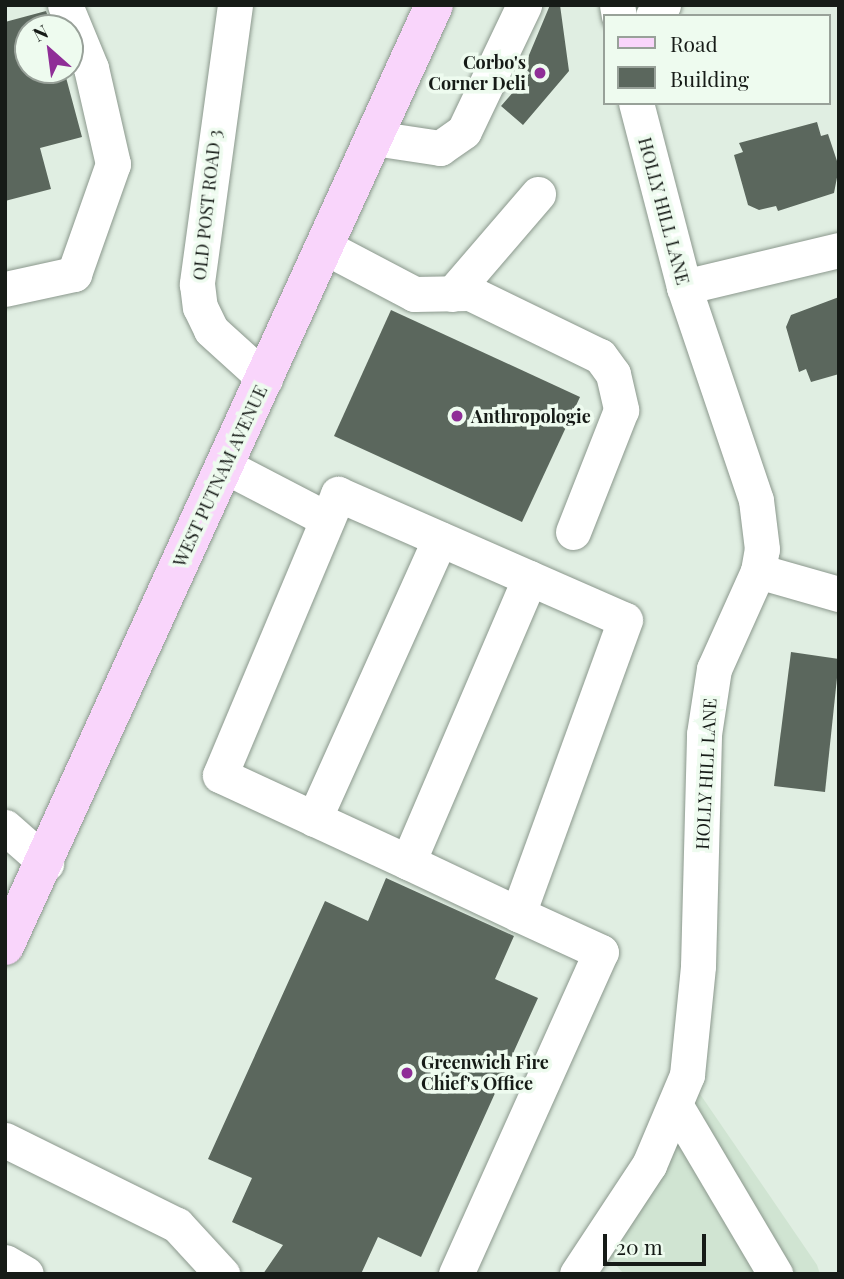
<!DOCTYPE html>
<style>
body{margin:0}
#map{position:relative;width:844px;height:1279px;overflow:hidden;background:#e0eee2;font-family:"Playfair Display",serif}
div>[style]{position:absolute}
.built>*{inset:0;background:#d0e4d2}
.building>*{inset:0;background:#5b675d}
.roads{filter:drop-shadow(0 0 2px #8b988d) drop-shadow(0 0 2px #8b988d)}
.minor>*{height:35px;margin:-17.5px;padding:0 17.5px;transform-origin:17.5px;border-radius:17.5px;background:#fff}
.major>*{height:38px;margin:-19px;padding:0 19px;transform-origin:19px;border-radius:19px;background:#f9d5fb}
.dots>*{width:19px;height:19px;translate:-50% -50%;box-sizing:border-box;border:4px solid #eefbef;border-radius:50%}
span{translate:-50% -50%;white-space:nowrap;text-align:center;line-height:1.15;-webkit-text-stroke:7px #eefbef;paint-order:stroke}
.poi-label{font-size:18px;color:#161b17;font-weight:700}
.right{translate:-100% -50%;text-align:right}
.left{translate:0 -50%;text-align:left}
.street-label{font-size:18px;color:#161b17}
.frame{position:absolute;inset:0;border:7px solid #161b17;pointer-events:none}
.legend{position:absolute;left:603px;top:14px;width:228px;height:91px;box-sizing:border-box;background:#eefbef;border:2px solid #98a199;margin:0;padding:9px 12px;list-style:none;font-size:21px;color:#161b17}
.legend li{display:flex;align-items:center;gap:14px;height:35px}
.legend b{width:35px;border:2px solid #98a199}
.north{position:absolute;left:14px;top:14px;width:70px;height:70px;box-sizing:border-box;background:#eefbef;border:2px solid #98a199;border-radius:50%;rotate:332deg;font-size:19px;font-weight:700;line-height:28px;text-align:center;color:#161b17}
.north::after{content:'';display:block;margin:auto;width:24px;height:32px;background:#8f2e97;clip-path:polygon(50% 0,100% 100%,50% 72%,0 100%)}
.scale{position:absolute;left:603px;top:1234px;width:103px;height:32px;box-sizing:border-box;border:4px solid #161b17;border-top:0;padding-left:9px;font-size:21px;line-height:24px;white-space:nowrap;color:#161b17;-webkit-text-stroke:5px #eefbef;paint-order:stroke}
</style>
<div id="map">
<div class="built">
<div style="clip-path:polygon(687px 1075px,817px 1265px,820px 1274px,624px 1274px,600px 1247px)"></div>
</div>
<div class="building">
<div style="clip-path:polygon(550px 5px,560px 5px,569px 71px,523px 125px,501px 106px,530px 73px,524px 67px)"></div>
<div style="clip-path:polygon(46px 11px,52px 28px,28px 28px,28px 70px,64px 70px,82px 137px,40px 148px,51px 189px,5px 201px,5px 22px)"></div>
<div style="clip-path:polygon(817px 122px,821px 136px,828px 134px,839px 167px,834px 193px,778px 211px,776px 206px,759px 210px,748px 205px,734px 155px,743px 152px,739px 143px)"></div>
<div style="clip-path:polygon(839px 297px,839px 374px,811px 382px,806px 369px,799px 372px,786px 327px,791px 315px)"></div>
<div style="clip-path:polygon(391px 310px,580px 397px,522px 522px,334px 436px)"></div>
<div style="clip-path:polygon(791px 652px,839px 659px,825px 792px,774px 786px)"></div>
<div style="clip-path:polygon(386px 878px,514px 936px,495px 979px,538px 998px,421px 1257px,378px 1237px,361px 1274px,263px 1274px,283px 1245px,232px 1222px,252px 1178px,208px 1159px,325px 901px,368px 921px)"></div>
</div>
<div class="roads">
<div class="minor">
<div style="left:235px;top:5px;width:282px;rotate:97.8deg"></div>
<div style="left:197px;top:284px;width:23px;rotate:83deg"></div>
<div style="left:200px;top:307px;width:25px;rotate:64deg"></div>
<div style="left:211px;top:330px;width:73px;rotate:42.2deg"></div>
<div style="left:617px;top:5px;width:11px;rotate:80deg"></div>
<div style="left:653px;top:16px;width:15px;rotate:-48deg"></div>
<div style="left:374px;top:138px;width:67px;rotate:8.6deg"></div>
<div style="left:440px;top:148px;width:29px;rotate:-35deg"></div>
<div style="left:464px;top:131px;width:140px;rotate:-64.5deg"></div>
<div style="left:325px;top:247px;width:101px;rotate:27.8deg"></div>
<div style="left:414px;top:294px;width:56px;rotate:-1deg"></div>
<div style="left:470px;top:293px;width:144px;rotate:25.9deg"></div>
<div style="left:600px;top:356px;width:22px;rotate:54deg"></div>
<div style="left:613px;top:374px;width:37px;rotate:77deg"></div>
<div style="left:621px;top:410px;width:131px;rotate:111.5deg"></div>
<div style="left:684px;top:287px;width:159px;rotate:-13.4deg"></div>
<div style="left:5px;top:289px;width:71px;rotate:-12.3deg"></div>
<div style="left:74px;top:274px;width:117px;rotate:-70.5deg"></div>
<div style="left:113px;top:164px;width:98px;rotate:-102.9deg"></div>
<div style="left:91px;top:68px;width:68px;rotate:-112.4deg"></div>
<div style="left:452px;top:294px;width:132px;rotate:-49.3deg"></div>
<div style="left:225px;top:466px;width:115px;rotate:27.5deg"></div>
<div style="left:758px;top:571px;width:84px;rotate:15.9deg"></div>
<div style="left:314px;top:819px;width:307px;rotate:-65.8deg"></div>
<div style="left:5px;top:827px;width:55px;rotate:41.3deg"></div>
<div style="left:408px;top:862px;width:309px;rotate:-66.8deg"></div>
<div style="left:677px;top:1108px;width:193px;rotate:59.4deg"></div>
<div style="left:5px;top:1140px;width:192px;rotate:26.3deg"></div>
<div style="left:177px;top:1225px;width:67px;rotate:47.4deg"></div>
<div style="left:5px;top:1262px;width:24px;rotate:30deg"></div>
<div style="left:456px;top:1274px;width:353px;rotate:-65.8deg"></div>
<div style="left:601px;top:952px;width:91px;rotate:-155.4deg"></div>
<div style="left:518px;top:914px;width:122px;rotate:-154.7deg"></div>
<div style="left:408px;top:862px;width:207px;rotate:-155.2deg"></div>
<div style="left:220px;top:775px;width:305px;rotate:-67.2deg"></div>
<div style="left:338px;top:494px;width:313px;rotate:23.7deg"></div>
<div style="left:625px;top:620px;width:313px;rotate:110deg"></div>
<div style="left:577px;top:1274px;width:131px;rotate:-56.6deg"></div>
<div style="left:649px;top:1165px;width:98px;rotate:-67.1deg"></div>
<div style="left:687px;top:1075px;width:110px;rotate:-84.2deg"></div>
<div style="left:698px;top:966px;width:232px;rotate:-88.5deg"></div>
<div style="left:704px;top:734px;width:66px;rotate:-81.3deg"></div>
<div style="left:714px;top:669px;width:107px;rotate:-65.8deg"></div>
<div style="left:758px;top:571px;width:22px;rotate:-80deg"></div>
<div style="left:762px;top:549px;width:49px;rotate:-97deg"></div>
<div style="left:756px;top:500px;width:225px;rotate:-108.7deg"></div>
<div style="left:684px;top:287px;width:190px;rotate:-104.6deg"></div>
</div>
<div class="major">
<div style="left:5px;top:946px;width:1034px;rotate:-65.49deg"></div>
</div>
</div>
<div class="dots">
<div style="left:540px;top:73px;background:#8f2e97"></div>
<div style="left:457px;top:416px;background:#8f2e97"></div>
<div style="left:407px;top:1073px;background:#8f2e97"></div>
</div>
<div class="poi-label">
<span class="right" style="left:526px;top:73px">Corbo's<br>Corner Deli</span>
<span class="left" style="left:471px;top:416px">Anthropologie</span>
<span class="left" style="left:421px;top:1073px">Greenwich Fire<br>Chief's Office</span>
</div>
<div class="street-label">
<span style="left:207px;top:205px;rotate:-84deg">OLD POST ROAD 3</span>
<span style="left:664px;top:211px;rotate:75deg">HOLLY HILL LANE</span>
<span style="left:220px;top:476px;rotate:-65deg">WEST PUTNAM AVENUE</span>
<span style="left:706px;top:774px;rotate:-87deg">HOLLY HILL LANE</span>
</div>
<div class="frame"></div>
<ul class="legend">
<li><b style="height:9px;background:#f9d5fb"></b>Road</li>
<li><b style="height:19px;background:#5b675d"></b>Building</li>
</ul>
<div class="north">N</div>
<div class="scale">20 m</div>
</div>
